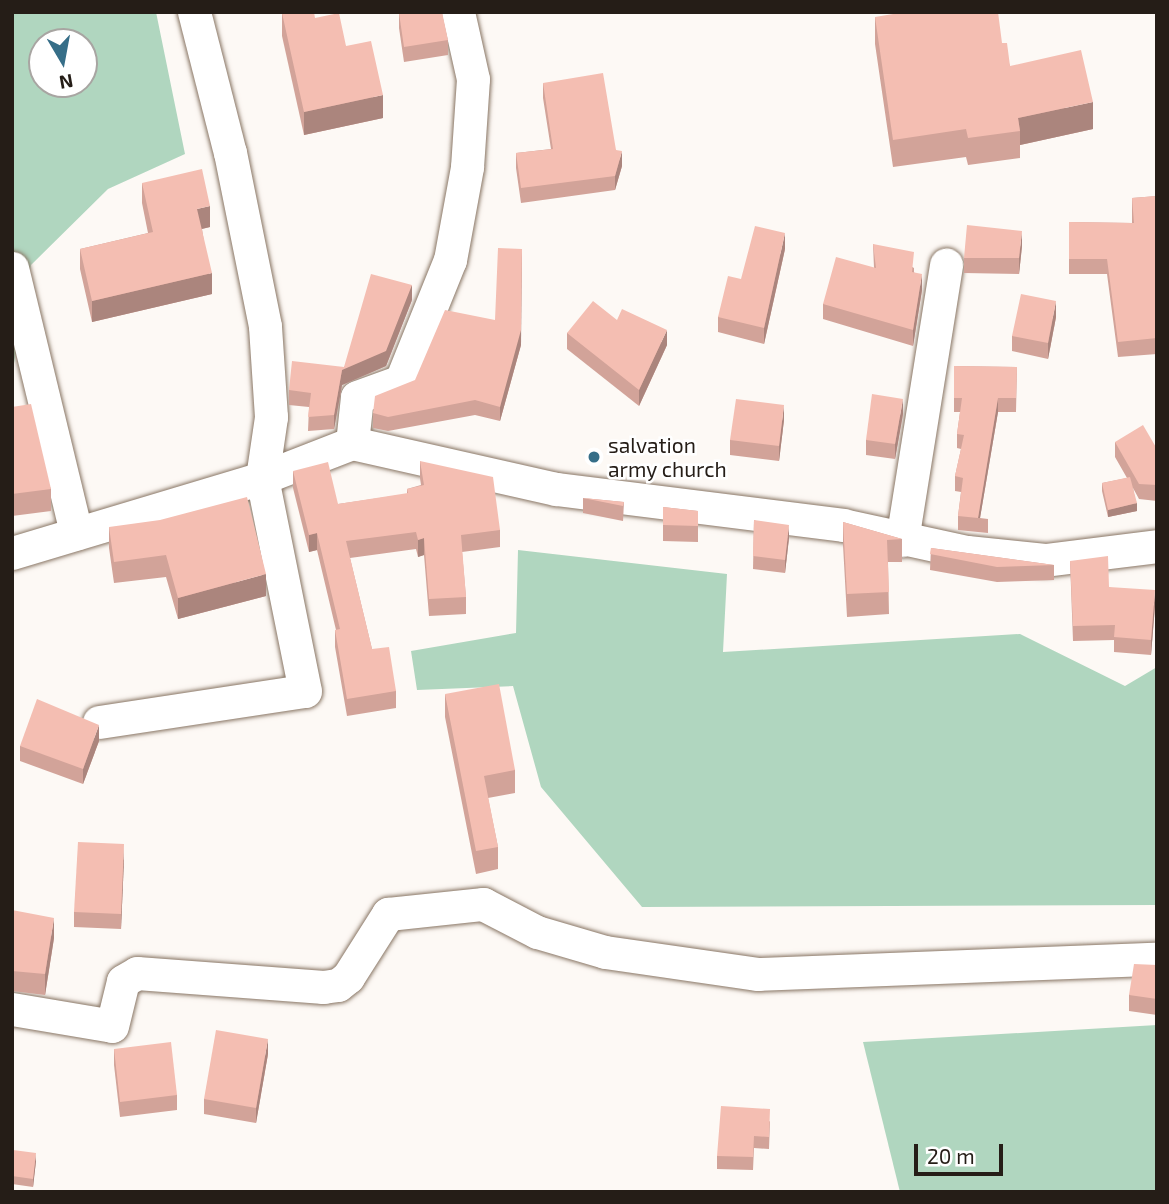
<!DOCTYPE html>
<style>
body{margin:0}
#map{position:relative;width:1169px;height:1204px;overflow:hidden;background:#fdf9f5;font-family:"Exo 2",sans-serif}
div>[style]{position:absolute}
.green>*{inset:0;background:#b0d6bf}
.roads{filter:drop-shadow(0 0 2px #897665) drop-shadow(0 0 2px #897665)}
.minor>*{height:33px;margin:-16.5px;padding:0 16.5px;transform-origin:16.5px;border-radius:16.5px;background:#fff}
.wall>*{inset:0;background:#d2a399}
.shaded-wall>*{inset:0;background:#ab857d}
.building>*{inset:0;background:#f4beb2}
.dots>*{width:19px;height:19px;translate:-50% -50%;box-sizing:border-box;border:4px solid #fff;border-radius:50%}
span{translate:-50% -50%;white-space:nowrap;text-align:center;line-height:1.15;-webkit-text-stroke:5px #fff;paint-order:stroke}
.poi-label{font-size:21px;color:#251d17}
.left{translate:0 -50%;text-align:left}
.frame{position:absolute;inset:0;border:14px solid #251d17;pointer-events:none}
.north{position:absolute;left:28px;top:28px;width:70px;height:70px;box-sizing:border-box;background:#fff;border:2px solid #a8a5a2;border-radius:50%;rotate:170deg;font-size:19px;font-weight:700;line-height:28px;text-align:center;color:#251d17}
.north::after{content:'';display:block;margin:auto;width:24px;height:32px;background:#366e88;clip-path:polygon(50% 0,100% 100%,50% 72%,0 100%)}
.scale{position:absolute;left:914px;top:1144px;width:89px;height:32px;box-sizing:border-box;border:4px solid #251d17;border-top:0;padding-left:9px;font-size:21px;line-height:24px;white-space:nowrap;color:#251d17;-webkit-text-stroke:5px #fff;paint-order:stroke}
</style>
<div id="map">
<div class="green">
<div style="clip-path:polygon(evenodd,12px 12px,156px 12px,185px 154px,108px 189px,31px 265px,12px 375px,12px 12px,42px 42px,84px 42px,84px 84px,42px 84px,42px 42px)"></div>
<div style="clip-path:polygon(518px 550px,727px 574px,723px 652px,1020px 634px,1125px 686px,1157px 667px,1157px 905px,642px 907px,541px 787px,513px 686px,417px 690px,411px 651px,516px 633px)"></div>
<div style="clip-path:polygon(1157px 1025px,1157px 1192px,900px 1192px,863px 1042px)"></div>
</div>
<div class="roads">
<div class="minor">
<div style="left:12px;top:268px;width:273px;rotate:76.4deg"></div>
<div style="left:352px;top:443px;width:209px;rotate:12.7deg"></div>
<div style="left:556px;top:489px;width:289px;rotate:7.1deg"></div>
<div style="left:843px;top:525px;width:127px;rotate:12.3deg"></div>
<div style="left:967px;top:552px;width:78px;rotate:5.9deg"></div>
<div style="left:1045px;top:560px;width:113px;rotate:-7.1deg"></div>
<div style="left:902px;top:540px;width:279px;rotate:-80.9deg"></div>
<div style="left:12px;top:553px;width:261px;rotate:-16.7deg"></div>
<div style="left:262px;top:478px;width:97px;rotate:-21.3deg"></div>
<div style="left:352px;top:443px;width:46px;rotate:-83.8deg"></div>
<div style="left:357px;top:397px;width:47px;rotate:-20deg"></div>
<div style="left:401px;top:381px;width:131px;rotate:-68deg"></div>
<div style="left:450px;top:260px;width:95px;rotate:-79.6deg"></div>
<div style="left:467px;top:167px;width:88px;rotate:-86.1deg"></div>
<div style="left:473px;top:79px;width:69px;rotate:-102.6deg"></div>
<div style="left:99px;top:722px;width:208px;rotate:-8.6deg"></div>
<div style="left:305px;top:691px;width:217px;rotate:-101.4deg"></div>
<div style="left:262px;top:478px;width:62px;rotate:-81.6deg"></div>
<div style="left:271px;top:417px;width:91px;rotate:-93.8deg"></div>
<div style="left:265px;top:326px;width:177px;rotate:-101.4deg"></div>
<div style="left:230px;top:153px;width:146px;rotate:-104.3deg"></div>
<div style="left:12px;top:1009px;width:101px;rotate:9.6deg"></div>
<div style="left:112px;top:1026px;width:46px;rotate:-76.3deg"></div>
<div style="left:123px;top:981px;width:16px;rotate:-30deg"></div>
<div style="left:137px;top:973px;width:187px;rotate:4.3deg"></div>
<div style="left:323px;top:987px;width:15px;rotate:-8deg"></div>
<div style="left:338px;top:985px;width:13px;rotate:-39deg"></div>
<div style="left:348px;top:977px;width:75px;rotate:-57.6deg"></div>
<div style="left:388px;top:914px;width:96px;rotate:-6deg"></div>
<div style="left:483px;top:904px;width:61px;rotate:27.4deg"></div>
<div style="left:537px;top:932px;width:71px;rotate:16.4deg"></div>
<div style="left:605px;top:952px;width:155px;rotate:8.2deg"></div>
<div style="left:758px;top:974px;width:399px;rotate:-2.2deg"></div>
</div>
</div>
<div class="wall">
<div style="clip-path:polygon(282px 13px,315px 18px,346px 46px,383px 118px,304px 135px,282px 36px)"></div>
<div style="clip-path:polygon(399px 13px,448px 40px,448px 55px,404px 62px,399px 28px)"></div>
<div style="clip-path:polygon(875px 17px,1002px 43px,1010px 66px,1093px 129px,1020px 145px,1020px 158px,968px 165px,966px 157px,893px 167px,875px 44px)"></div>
<div style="clip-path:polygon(543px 83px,616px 150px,622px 166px,615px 190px,521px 203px,516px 168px,516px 153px,551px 149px,543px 98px)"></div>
<div style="clip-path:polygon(142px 183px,210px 227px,202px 229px,212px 294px,92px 322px,80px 269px,80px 249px,148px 233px,142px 203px)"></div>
<div style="clip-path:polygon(1157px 196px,1157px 354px,1118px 357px,1107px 274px,1069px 274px,1069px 222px,1132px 223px,1132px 198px)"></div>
<div style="clip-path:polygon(873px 244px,914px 268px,914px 272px,922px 290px,913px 346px,823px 319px,823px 304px,874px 268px)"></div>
<div style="clip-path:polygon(1022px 246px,1019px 274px,964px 273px,964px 258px)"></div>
<div style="clip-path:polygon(785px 249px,764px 344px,718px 332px,718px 317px)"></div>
<div style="clip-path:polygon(412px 300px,386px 366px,342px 385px,334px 429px,308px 431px,309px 407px,289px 405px,289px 390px,344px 367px)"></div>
<div style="clip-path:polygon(1056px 317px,1048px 359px,1012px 351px,1012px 336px)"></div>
<div style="clip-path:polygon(617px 320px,667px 345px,639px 406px,567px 349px,567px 333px)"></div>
<div style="clip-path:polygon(521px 345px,500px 421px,475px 415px,388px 431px,373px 428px,373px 413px)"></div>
<div style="clip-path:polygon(954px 366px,1017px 367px,1016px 412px,998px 412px,980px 518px,988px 519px,988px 533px,958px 530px,958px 516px,961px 492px,955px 491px,955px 476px,961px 449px,957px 448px,957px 434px,960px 412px,954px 412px)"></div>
<div style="clip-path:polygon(12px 407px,51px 489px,51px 511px,12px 516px)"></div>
<div style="clip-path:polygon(903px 414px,895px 459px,866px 455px,866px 440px)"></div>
<div style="clip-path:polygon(784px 420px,779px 461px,730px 455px,730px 440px)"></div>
<div style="clip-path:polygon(1115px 442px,1157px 449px,1157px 501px,1139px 499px,1133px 488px,1137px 511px,1108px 517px,1102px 491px,1102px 483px,1127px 478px,1115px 457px)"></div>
<div style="clip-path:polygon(420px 461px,500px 530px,500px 547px,462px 552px,466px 597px,466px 614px,429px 616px,424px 555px,418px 557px,416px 549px,350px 558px,372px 649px,396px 691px,396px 708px,347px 716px,335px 647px,335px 630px,336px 630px,317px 550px,309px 552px,293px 488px,293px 471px,338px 504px,407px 494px,407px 489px,421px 485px,420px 478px)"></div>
<div style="clip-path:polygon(583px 498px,624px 502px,623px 521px,583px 513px)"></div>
<div style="clip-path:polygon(663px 507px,698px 511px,698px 542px,663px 541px)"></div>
<div style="clip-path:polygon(754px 520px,789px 538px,785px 573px,753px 569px)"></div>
<div style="clip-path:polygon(843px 522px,902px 539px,902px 562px,888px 562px,889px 614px,847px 617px,843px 545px)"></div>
<div style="clip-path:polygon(109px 527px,266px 596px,178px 619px,166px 577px,114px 583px,109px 548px)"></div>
<div style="clip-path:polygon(931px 548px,1054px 565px,1054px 580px,997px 582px,930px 570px)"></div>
<div style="clip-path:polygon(1070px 561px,1109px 587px,1155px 606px,1151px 655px,1114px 652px,1114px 640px,1073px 641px)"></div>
<div style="clip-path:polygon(445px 694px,515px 770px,515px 793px,488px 798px,498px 847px,498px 869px,476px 874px,445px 717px)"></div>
<div style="clip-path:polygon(99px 741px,83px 784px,20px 761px,20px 746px)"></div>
<div style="clip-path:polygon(124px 859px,121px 929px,74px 927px,74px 912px)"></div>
<div style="clip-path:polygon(12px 910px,54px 938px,45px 995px,12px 991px)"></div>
<div style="clip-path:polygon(1157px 965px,1157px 1015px,1129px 1011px,1129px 995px)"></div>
<div style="clip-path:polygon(114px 1049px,177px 1095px,177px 1110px,120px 1117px,114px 1065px)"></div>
<div style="clip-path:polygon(268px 1054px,256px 1123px,204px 1114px,204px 1099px)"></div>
<div style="clip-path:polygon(770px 1121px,769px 1149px,754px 1148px,753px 1170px,717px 1169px,717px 1156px)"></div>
<div style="clip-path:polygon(12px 1155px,36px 1161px,33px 1187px,12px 1184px)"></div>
</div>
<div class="shaded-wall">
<div style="clip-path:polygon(383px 95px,383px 118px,304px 135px,304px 112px)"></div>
<div style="clip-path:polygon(1093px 102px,1093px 129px,1020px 145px,1020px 131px,1018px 118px)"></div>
<div style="clip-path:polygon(622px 151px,622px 166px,615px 190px,615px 176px)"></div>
<div style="clip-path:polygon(210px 206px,210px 227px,197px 230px,197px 209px)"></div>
<div style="clip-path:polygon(1022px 231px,1022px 246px,1019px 274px,1019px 258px)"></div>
<div style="clip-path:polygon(785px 233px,785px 249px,764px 344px,764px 328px)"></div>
<div style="clip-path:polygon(522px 249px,521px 345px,500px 421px,500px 407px)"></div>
<div style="clip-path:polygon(212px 273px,212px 294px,92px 322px,92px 301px)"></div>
<div style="clip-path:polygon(922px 274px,922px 290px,913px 346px,913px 330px)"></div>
<div style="clip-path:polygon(412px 285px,412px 300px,386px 366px,342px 385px,334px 429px,334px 415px,342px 370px)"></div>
<div style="clip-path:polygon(1056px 301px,1056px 317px,1048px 359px,1048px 343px)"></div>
<div style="clip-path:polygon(667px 330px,667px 345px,639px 406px,639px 390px)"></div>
<div style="clip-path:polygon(998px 398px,998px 412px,980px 518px,978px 518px)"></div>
<div style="clip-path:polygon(903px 399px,903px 414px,895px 459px,895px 444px)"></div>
<div style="clip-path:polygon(784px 405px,784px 420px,779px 461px,779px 446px)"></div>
<div style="clip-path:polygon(1137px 503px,1137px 511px,1108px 517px,1108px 510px)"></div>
<div style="clip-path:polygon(789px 525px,789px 538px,785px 573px,785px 560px)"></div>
<div style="clip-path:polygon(317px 533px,317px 550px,309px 552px,309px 535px)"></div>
<div style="clip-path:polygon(424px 538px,424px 555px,418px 557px,418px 540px)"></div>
<div style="clip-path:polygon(266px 574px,266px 596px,178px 619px,178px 598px)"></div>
<div style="clip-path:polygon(1155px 590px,1155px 606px,1151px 655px,1151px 640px)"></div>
<div style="clip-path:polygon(99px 725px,99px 741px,83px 784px,83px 769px)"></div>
<div style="clip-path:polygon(124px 844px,124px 859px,121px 929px,121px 914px)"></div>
<div style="clip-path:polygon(54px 918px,54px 938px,45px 995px,45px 974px)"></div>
<div style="clip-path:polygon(268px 1039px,268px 1054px,256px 1123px,256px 1108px)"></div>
<div style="clip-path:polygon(36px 1153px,36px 1161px,33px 1187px,33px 1179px)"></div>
</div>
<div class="building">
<div style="clip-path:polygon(285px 12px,314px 12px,315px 18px,339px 13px,346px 46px,371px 41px,383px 95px,304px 112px,282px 13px)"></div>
<div style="clip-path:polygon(403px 12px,442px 12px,448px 40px,404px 47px,399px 13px)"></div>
<div style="clip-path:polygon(905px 12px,998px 12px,1002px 43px,1007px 43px,1010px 66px,1081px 50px,1093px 102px,1018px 118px,1020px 131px,968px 138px,966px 129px,893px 140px,875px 17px)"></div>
<div style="clip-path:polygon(603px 73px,616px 150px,622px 151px,615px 176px,521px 188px,516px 153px,553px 149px,543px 83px)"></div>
<div style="clip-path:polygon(202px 169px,210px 206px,197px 209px,212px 273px,92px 301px,80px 249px,153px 232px,142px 183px)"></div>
<div style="clip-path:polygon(1157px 196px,1157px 338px,1118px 342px,1107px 259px,1069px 259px,1069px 222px,1134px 223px,1132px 198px)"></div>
<div style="clip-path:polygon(967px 225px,1022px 231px,1019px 258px,964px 258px)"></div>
<div style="clip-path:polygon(755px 226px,785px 233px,764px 328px,718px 317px,728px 276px,741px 279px)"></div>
<div style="clip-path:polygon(873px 244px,914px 252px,912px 272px,922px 274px,913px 330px,823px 304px,836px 257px,876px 268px)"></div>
<div style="clip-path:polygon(498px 248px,522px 249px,521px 330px,500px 407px,475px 400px,388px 417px,373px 413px,375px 396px,415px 380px,445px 310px,495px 320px)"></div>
<div style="clip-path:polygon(371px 274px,412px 285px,386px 351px,342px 370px,334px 415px,308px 417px,311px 393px,289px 390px,292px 361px,344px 367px)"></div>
<div style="clip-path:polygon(1021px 294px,1056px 301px,1048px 343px,1012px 336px)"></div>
<div style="clip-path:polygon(593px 301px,617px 320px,622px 309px,667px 330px,639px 390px,567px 333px)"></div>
<div style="clip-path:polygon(954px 366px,1017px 367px,1016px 398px,998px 398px,978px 518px,988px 519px,958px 516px,963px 478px,955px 476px,964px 435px,957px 434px,962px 398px,954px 398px)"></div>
<div style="clip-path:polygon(872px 394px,903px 399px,895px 444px,866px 440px)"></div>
<div style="clip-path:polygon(736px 399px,784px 405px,779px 446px,730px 440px)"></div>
<div style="clip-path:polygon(31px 404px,51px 489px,12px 494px,12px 407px)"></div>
<div style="clip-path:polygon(1143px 425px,1157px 449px,1157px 485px,1139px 484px,1115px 442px)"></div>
<div style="clip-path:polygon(420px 461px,493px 477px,500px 530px,461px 535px,466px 597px,429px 599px,424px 538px,418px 540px,416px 532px,346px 541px,372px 649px,389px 647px,396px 691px,347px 699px,335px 630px,340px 629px,317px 533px,309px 535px,293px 471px,328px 462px,338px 504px,408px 493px,407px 489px,424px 485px)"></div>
<div style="clip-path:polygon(1130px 477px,1137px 503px,1108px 510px,1102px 483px)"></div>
<div style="clip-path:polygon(247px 497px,266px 574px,178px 598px,166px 555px,114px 562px,109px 527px,160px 520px)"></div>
<div style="clip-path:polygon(583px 498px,624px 502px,623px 506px)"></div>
<div style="clip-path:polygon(663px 507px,698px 511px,698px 526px,663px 525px)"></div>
<div style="clip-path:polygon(754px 520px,789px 525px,785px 560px,753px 556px)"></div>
<div style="clip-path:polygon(843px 522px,902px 539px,887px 540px,889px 592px,847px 594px)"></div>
<div style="clip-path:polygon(931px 548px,1054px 565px,997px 567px,930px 554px)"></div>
<div style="clip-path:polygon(1108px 556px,1109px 587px,1155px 590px,1151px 640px,1114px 637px,1115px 625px,1073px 626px,1070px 561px)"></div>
<div style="clip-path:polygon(499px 684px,515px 770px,484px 776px,498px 847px,476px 851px,445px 694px)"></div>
<div style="clip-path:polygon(37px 699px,99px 725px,83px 769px,20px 746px)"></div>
<div style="clip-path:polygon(78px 842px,124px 844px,121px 914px,74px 912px)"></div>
<div style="clip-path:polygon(12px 910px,54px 918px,45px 974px,12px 971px)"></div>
<div style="clip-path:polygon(1134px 964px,1157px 965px,1157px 999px,1129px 995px)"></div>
<div style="clip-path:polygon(216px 1030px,268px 1039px,256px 1108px,204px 1099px)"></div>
<div style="clip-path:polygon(171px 1042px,177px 1095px,120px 1102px,114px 1049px)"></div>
<div style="clip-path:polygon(721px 1106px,770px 1109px,769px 1137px,754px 1136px,753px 1157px,717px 1156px)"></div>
<div style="clip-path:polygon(13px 1150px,36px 1153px,33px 1179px,12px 1176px)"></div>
</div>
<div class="dots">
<div style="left:594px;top:457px;background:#366e88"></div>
</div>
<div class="poi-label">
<span class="left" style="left:608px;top:457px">salvation<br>army church</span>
</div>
<div class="frame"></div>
<div class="north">N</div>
<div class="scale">20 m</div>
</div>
